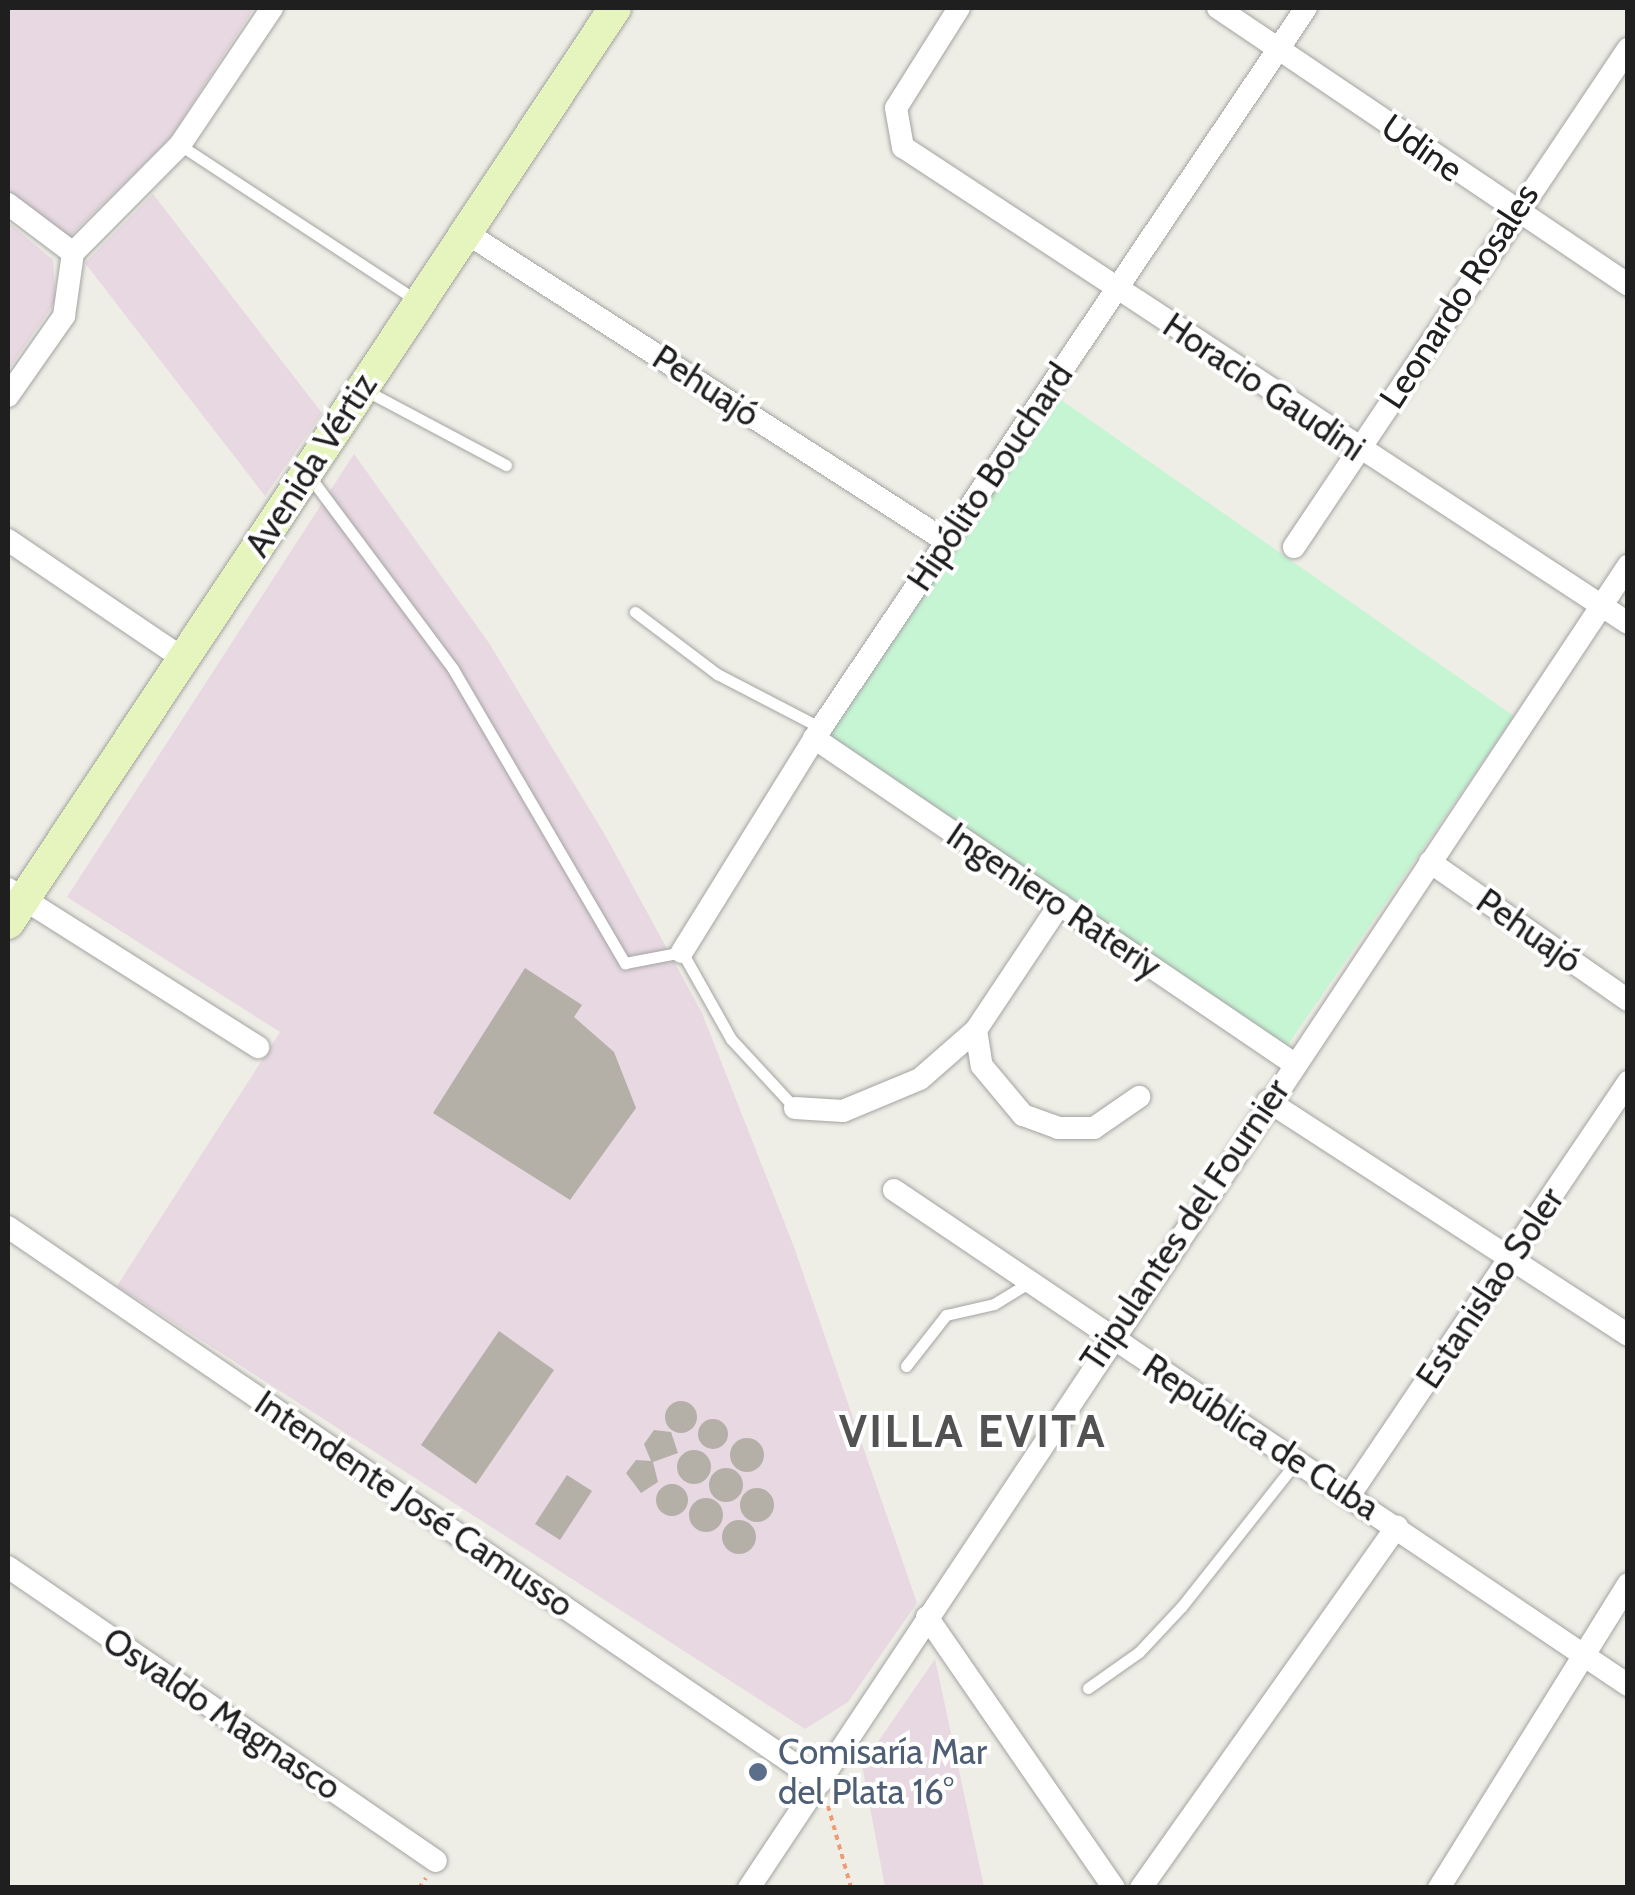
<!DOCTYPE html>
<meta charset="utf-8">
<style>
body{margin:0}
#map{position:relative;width:1635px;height:1895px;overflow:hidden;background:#efeee6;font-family:Cabin,sans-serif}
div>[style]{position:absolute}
.industrial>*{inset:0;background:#e7d8e1}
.park>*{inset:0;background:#c6f5d4}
.building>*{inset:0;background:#b4b0a8}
.round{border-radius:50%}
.path>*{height:4px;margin-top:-2px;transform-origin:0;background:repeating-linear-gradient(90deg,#ef9c76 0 5px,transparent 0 10px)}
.roads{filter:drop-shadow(0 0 2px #a3a3a3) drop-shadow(0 0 2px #a3a3a3)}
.lane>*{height:11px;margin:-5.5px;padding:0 5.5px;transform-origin:5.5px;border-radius:5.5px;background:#fff}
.street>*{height:22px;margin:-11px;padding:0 11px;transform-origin:11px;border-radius:11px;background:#fff}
.secondary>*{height:32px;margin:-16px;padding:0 16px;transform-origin:16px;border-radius:16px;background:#e6f5be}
.dots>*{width:28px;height:28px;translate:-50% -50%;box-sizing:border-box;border:5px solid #fff;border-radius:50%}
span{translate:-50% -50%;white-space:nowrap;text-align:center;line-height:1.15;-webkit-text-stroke:8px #fff;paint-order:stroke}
.street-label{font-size:35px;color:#1f1f1f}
.service-label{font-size:35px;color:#4e5e75}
.left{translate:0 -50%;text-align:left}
.district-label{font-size:45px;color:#525252;font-weight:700;letter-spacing:2.5px}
.frame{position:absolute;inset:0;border:10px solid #1f1f1f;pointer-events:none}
</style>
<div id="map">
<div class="industrial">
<div style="clip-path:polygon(8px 8px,254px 8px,170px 138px,67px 239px,8px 192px)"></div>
<div style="clip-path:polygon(153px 194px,322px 413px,265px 496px,85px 263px)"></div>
<div style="clip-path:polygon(8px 222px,53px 260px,56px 301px,8px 370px)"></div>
<div style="clip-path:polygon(354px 454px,489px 643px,605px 835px,702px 1013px,794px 1247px,917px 1603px,848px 1702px,805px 1729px,117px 1286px,280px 1032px,67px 897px)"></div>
<div style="clip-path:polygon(935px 1659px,984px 1887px,885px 1887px,862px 1765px)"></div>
</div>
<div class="park">
<div style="clip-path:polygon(1057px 397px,1514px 716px,1287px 1046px,827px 737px)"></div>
</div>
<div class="building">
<div style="clip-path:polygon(525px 968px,582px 1005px,574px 1017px,614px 1052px,636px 1108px,570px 1200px,433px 1113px)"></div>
<div style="clip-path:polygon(499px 1331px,554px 1370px,476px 1484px,421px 1445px)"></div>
<div class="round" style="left:665px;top:1401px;width:32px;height:32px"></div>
<div class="round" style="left:698px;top:1419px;width:30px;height:30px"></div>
<div style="clip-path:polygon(654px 1430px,671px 1432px,678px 1453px,653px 1462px,658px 1482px,641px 1493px,626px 1473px,636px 1460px,651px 1461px,644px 1444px)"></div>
<div class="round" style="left:730px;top:1438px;width:34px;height:34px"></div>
<div class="round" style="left:677px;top:1450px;width:34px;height:34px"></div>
<div class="round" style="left:709px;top:1468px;width:34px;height:34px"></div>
<div style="clip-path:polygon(567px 1475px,592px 1491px,560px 1540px,535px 1524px)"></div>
<div class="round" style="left:656px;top:1484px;width:32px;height:32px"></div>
<div class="round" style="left:740px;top:1488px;width:34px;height:34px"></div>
<div class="round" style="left:689px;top:1498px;width:34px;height:34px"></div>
<div class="round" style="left:722px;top:1520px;width:34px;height:34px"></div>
</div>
<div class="path">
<div style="left:828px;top:1806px;width:85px;rotate:74.3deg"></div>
<div style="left:419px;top:1888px;width:12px;rotate:-55deg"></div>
</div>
<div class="roads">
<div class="lane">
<div style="left:180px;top:145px;width:282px;rotate:33.3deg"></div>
<div style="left:363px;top:389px;width:162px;rotate:28deg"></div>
<div style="left:310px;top:477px;width:239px;rotate:53.3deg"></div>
<div style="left:453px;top:669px;width:341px;rotate:59.7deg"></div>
<div style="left:625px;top:963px;width:58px;rotate:-10.9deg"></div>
<div style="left:682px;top:952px;width:100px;rotate:60.6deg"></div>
<div style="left:731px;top:1039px;width:94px;rotate:47.2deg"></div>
<div style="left:635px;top:612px;width:103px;rotate:37.1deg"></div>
<div style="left:717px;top:674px;width:117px;rotate:27.4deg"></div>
<div style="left:906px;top:1366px;width:65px;rotate:-51.9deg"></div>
<div style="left:946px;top:1315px;width:49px;rotate:-12.9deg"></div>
<div style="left:994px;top:1304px;width:42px;rotate:-31.4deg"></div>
<div style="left:1088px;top:1688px;width:62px;rotate:-35.2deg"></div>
<div style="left:1139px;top:1652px;width:63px;rotate:-46.9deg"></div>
<div style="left:1182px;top:1606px;width:185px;rotate:-51.6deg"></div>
</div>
<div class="street">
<div style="left:959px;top:8px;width:118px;rotate:122.2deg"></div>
<div style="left:896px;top:108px;width:40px;rotate:80deg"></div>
<div style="left:903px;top:147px;width:867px;rotate:33.29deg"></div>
<div style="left:1218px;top:8px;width:495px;rotate:34deg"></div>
<div style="left:8px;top:204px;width:81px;rotate:37deg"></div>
<div style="left:465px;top:232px;width:572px;rotate:32.72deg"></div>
<div style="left:8px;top:396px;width:98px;rotate:-55deg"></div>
<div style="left:64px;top:316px;width:64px;rotate:-81.9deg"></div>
<div style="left:73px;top:253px;width:152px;rotate:-45.3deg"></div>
<div style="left:180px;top:145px;width:165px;rotate:-56.1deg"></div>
<div style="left:8px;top:540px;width:212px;rotate:34.1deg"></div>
<div style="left:1294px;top:547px;width:600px;rotate:-56.15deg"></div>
<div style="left:814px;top:738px;width:579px;rotate:34.16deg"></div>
<div style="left:1430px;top:862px;width:241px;rotate:34.9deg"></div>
<div style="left:8px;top:889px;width:296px;rotate:32.3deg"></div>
<div style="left:682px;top:952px;width:264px;rotate:-58.2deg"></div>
<div style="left:821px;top:728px;width:868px;rotate:-56.04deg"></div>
<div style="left:976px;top:1030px;width:36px;rotate:81deg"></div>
<div style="left:982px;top:1066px;width:64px;rotate:50.1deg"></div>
<div style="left:1023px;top:1115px;width:37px;rotate:20deg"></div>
<div style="left:1058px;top:1128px;width:36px"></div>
<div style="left:1094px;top:1128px;width:55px;rotate:-34.6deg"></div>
<div style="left:1268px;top:1101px;width:429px;rotate:33deg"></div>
<div style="left:795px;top:1108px;width:48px;rotate:3.6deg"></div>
<div style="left:843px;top:1111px;width:83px;rotate:-22.6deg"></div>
<div style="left:920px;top:1079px;width:74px;rotate:-41.2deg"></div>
<div style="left:976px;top:1030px;width:151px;rotate:-56.3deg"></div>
<div style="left:894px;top:1190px;width:885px;rotate:34deg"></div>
<div style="left:8px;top:1227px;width:984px;rotate:34.35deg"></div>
<div style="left:1351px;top:1493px;width:496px;rotate:-56deg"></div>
<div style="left:8px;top:1567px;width:519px;rotate:34.49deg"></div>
<div style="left:927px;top:1617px;width:329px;rotate:55.4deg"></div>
<div style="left:749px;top:1888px;width:1588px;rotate:-56.38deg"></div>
<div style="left:1141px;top:1888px;width:443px;rotate:-54.7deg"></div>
<div style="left:1439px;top:1888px;width:358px;rotate:-58.1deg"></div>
</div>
<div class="secondary">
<div style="left:8px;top:923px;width:1098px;rotate:-56.44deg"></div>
</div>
</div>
<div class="dots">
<div style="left:758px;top:1772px;background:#5c6f8a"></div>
</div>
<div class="street-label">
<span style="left:1422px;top:148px;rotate:35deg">Udine</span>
<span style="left:1459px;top:296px;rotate:-57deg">Leonardo Rosales</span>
<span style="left:706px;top:386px;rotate:33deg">Pehuajó</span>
<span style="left:1264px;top:387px;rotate:34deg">Horacio Gaudini</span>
<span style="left:311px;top:465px;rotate:-57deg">Avenida Vértiz</span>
<span style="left:990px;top:477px;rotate:-56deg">Hipólito Bouchard</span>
<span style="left:1054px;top:901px;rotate:34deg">Ingeniero Rateriy</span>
<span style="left:1529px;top:931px;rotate:35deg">Pehuajó</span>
<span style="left:1185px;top:1225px;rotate:-56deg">Tripulantes del Fournier</span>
<span style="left:1490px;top:1288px;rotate:-56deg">Estanislao Soler</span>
<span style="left:1261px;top:1437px;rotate:33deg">República de Cuba</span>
<span style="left:414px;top:1504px;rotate:34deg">Intendente José Camusso</span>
<span style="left:222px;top:1714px;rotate:34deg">Osvaldo Magnasco</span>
</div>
<div class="service-label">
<span class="left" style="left:778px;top:1772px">Comisaría Mar<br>del Plata 16°</span>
</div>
<div class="district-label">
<span style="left:973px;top:1432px">VILLA EVITA</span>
</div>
<div class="frame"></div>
</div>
